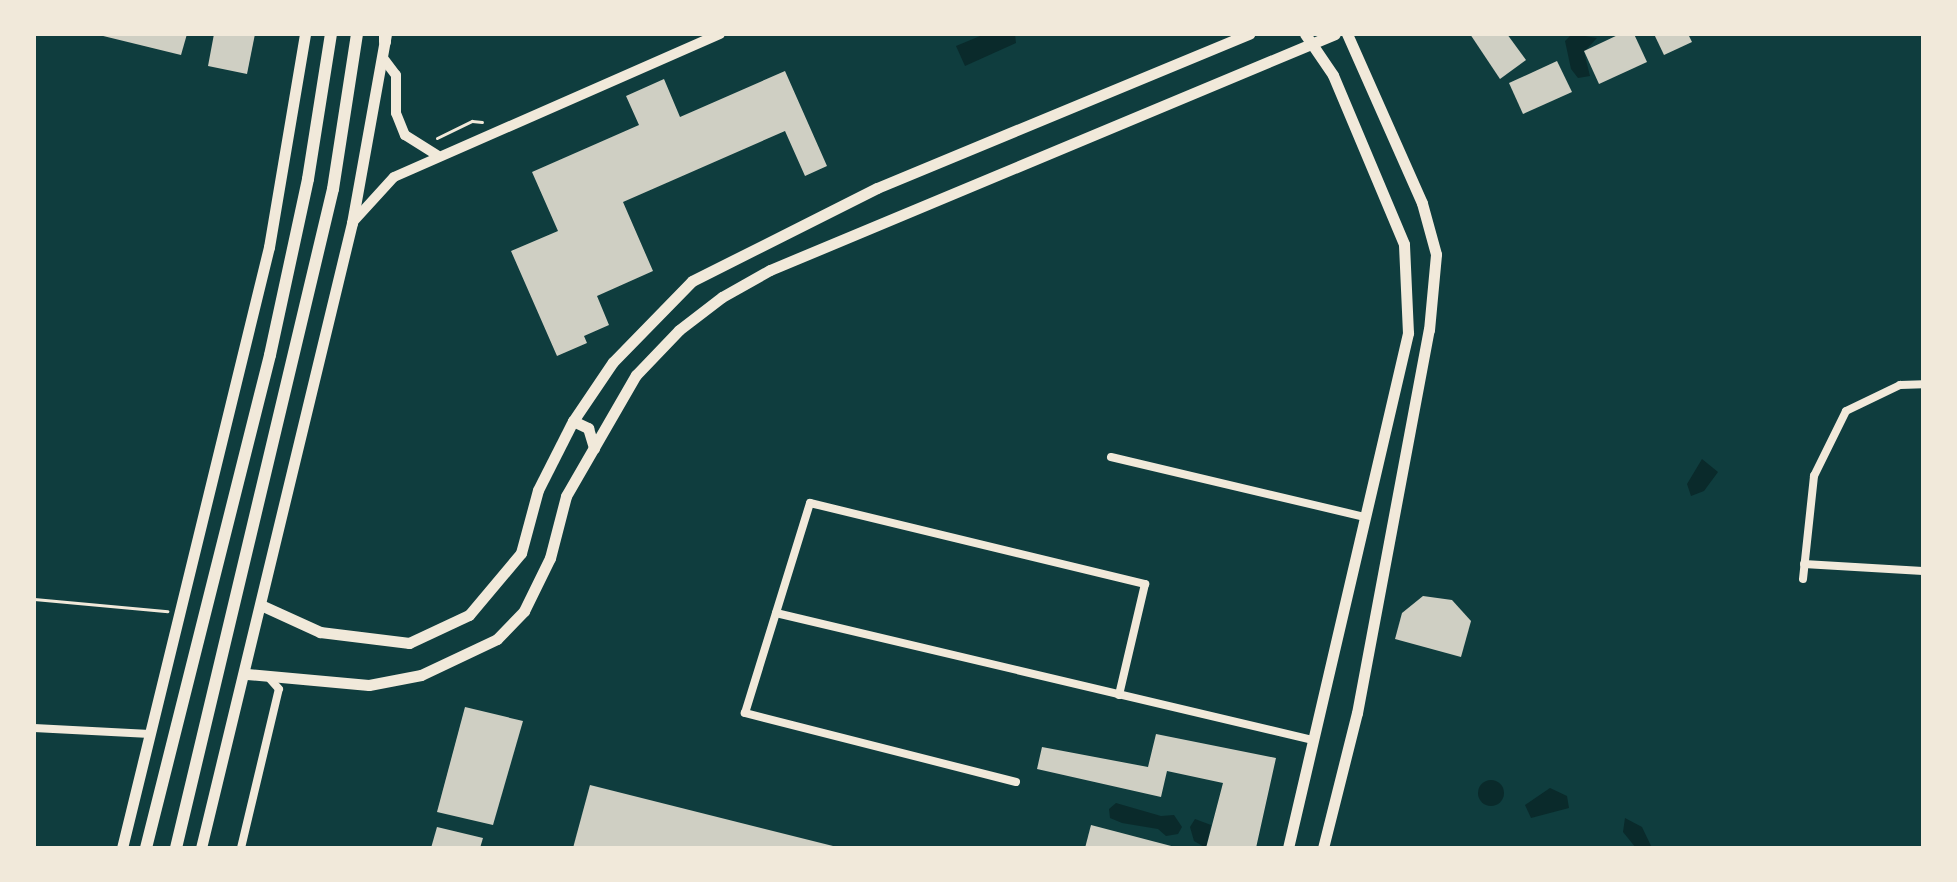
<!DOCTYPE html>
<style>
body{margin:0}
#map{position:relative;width:1957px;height:882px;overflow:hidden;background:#0f3d3e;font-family:"Exo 2",sans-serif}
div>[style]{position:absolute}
.water>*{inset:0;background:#0a2a2b}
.round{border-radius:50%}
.building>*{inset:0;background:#cfcfc3}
.path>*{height:3px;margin:-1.5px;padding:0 1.5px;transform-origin:1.5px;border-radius:1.5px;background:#f1e9da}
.minor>*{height:8px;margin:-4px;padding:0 4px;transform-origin:4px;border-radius:4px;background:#f1e9da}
.tertiary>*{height:10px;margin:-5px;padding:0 5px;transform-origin:5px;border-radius:5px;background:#f1e9da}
.secondary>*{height:11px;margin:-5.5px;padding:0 5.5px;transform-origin:5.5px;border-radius:5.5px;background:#f1e9da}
.trunk>*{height:12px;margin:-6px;padding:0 6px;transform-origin:6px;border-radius:6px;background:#f1e9da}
span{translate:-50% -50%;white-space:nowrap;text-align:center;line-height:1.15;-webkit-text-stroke:6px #f1e9da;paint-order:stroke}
.frame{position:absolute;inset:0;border:36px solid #f1e9da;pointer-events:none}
</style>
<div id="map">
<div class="water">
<div style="clip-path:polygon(985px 34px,1015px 34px,1016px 43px,965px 66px,956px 46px)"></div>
<div style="clip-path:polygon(1572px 34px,1597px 38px,1584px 52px,1590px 76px,1578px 78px,1571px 69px,1565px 41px)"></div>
<div style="clip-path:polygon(1702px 459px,1718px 472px,1704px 491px,1691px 496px,1687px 484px)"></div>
<div class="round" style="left:1478px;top:780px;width:26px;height:26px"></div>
<div style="clip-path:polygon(1550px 788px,1567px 796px,1569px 808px,1531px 818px,1525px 805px)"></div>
<div style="clip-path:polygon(1116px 803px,1161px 816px,1174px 815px,1182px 827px,1178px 834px,1166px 836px,1158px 829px,1122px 823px,1110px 818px,1109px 809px)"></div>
<div style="clip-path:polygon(1625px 818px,1642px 827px,1652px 848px,1636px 848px,1623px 832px)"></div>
<div style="clip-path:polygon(1195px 819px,1211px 825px,1206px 848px,1194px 841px,1190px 827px)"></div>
</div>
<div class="building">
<div style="clip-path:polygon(95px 34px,187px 34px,181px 55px)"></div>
<div style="clip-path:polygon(214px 34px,255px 34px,247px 74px,208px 66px)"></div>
<div style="clip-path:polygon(1470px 34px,1507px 34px,1526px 60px,1500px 79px)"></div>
<div style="clip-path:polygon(1620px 34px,1634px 34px,1647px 62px,1599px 84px,1584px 51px)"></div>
<div style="clip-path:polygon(1654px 34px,1688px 34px,1692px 42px,1664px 55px)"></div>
<div style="clip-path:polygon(1557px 61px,1572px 92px,1523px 114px,1509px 83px)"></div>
<div style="clip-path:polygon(785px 71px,827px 166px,805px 176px,785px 131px,623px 202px,653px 271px,597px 296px,609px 325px,584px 336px,587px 343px,557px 356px,511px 251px,558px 231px,532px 172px,639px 125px,626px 96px,664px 79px,680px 117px)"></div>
<div style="clip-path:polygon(1423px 596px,1452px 600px,1471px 621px,1461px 657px,1395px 639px,1402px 613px)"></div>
<div style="clip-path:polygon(465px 707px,523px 721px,493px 825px,437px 812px)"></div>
<div style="clip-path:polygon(1156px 734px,1276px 758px,1256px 848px,1206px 848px,1223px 783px,1167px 771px,1161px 797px,1037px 769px,1042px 747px,1148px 767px)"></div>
<div style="clip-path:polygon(590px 785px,837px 847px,836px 848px,573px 848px)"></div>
<div style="clip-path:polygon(1091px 825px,1175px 847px,1174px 848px,1085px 848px)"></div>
<div style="clip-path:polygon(437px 827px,483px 838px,480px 848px,431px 848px)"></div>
</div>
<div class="path">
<div style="left:437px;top:138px;width:39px;rotate:-26deg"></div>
<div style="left:472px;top:121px;width:10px;rotate:6deg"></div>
<div style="left:34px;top:599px;width:134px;rotate:5.2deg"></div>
</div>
<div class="minor">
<div style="left:1111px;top:457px;width:261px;rotate:13.3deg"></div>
<div style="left:1804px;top:564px;width:119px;rotate:3.4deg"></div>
<div style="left:1803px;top:579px;width:104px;rotate:-83.9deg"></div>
<div style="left:1814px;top:476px;width:72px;rotate:-63.8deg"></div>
<div style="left:1846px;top:411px;width:60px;rotate:-25.7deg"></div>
<div style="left:1900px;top:385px;width:23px;rotate:-2deg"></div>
<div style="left:776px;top:613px;width:552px;rotate:13.31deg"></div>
<div style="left:34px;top:728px;width:116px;rotate:3deg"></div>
<div style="left:1016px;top:782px;width:280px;rotate:-165.7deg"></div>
<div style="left:745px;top:713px;width:220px;rotate:-72.8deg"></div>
<div style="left:810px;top:503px;width:345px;rotate:13.6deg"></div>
<div style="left:1145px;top:584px;width:114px;rotate:103.2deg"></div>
<div style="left:241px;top:848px;width:163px;rotate:-76.6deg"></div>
<div style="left:279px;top:689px;width:13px;rotate:-132deg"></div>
</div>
<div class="tertiary">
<div style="left:383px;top:58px;width:21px;rotate:53deg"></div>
<div style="left:396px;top:75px;width:38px;rotate:90deg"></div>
<div style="left:396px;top:113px;width:24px;rotate:68deg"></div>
<div style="left:405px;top:135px;width:38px;rotate:32deg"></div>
<div style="left:352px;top:223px;width:62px;rotate:-47.6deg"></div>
<div style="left:394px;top:177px;width:356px;rotate:-23.7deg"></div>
</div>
<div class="secondary">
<div style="left:573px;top:421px;width:17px;rotate:25deg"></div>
<div style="left:588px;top:428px;width:21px;rotate:73deg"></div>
<div style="left:263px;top:606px;width:63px;rotate:24.5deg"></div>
<div style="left:320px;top:632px;width:90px;rotate:7deg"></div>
<div style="left:409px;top:643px;width:66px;rotate:-25deg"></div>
<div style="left:469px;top:615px;width:81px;rotate:-50deg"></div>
<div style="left:521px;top:553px;width:65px;rotate:-74.9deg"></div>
<div style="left:538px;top:490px;width:77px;rotate:-63.1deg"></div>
<div style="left:573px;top:421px;width:71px;rotate:-55.9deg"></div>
<div style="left:613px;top:362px;width:113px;rotate:-45.7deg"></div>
<div style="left:692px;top:281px;width:207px;rotate:-26.7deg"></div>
<div style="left:877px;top:188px;width:403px;rotate:-22.5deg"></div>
<div style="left:247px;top:674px;width:122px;rotate:5.2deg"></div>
<div style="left:369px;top:685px;width:53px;rotate:-10.9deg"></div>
<div style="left:421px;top:675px;width:84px;rotate:-25.3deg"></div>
<div style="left:497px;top:639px;width:39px;rotate:-46deg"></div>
<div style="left:524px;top:611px;width:59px;rotate:-63.9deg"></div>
<div style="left:550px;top:558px;width:64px;rotate:-75.5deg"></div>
<div style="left:566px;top:496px;width:140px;rotate:-60deg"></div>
<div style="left:636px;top:375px;width:62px;rotate:-46.3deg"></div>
<div style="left:679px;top:330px;width:54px;rotate:-37.5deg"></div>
<div style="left:722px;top:297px;width:55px;rotate:-29.4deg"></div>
<div style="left:770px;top:270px;width:612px;rotate:-22.67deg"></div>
<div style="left:122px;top:848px;width:619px;rotate:-76.26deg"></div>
<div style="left:269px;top:247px;width:216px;rotate:-80.4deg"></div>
<div style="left:201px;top:848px;width:643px;rotate:-76.42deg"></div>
<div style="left:352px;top:223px;width:192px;rotate:-79.8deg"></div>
<div style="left:1288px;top:848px;width:529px;rotate:-76.88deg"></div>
<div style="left:1408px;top:333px;width:89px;rotate:-92.6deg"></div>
<div style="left:1404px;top:244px;width:183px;rotate:-112.8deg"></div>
<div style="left:1333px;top:75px;width:50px;rotate:-124.3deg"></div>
<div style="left:1323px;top:848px;width:139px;rotate:-75.9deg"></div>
<div style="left:1357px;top:713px;width:390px;rotate:-79.4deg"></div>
<div style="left:1429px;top:330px;width:76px;rotate:-84.7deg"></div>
<div style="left:1436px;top:254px;width:53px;rotate:-105.4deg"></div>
<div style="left:1422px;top:203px;width:185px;rotate:-113.9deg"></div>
</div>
<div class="trunk">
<div style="left:385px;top:34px;width:8px;rotate:90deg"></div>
<div style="left:146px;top:848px;width:508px;rotate:-75.88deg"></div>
<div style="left:270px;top:355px;width:180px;rotate:-77.8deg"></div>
<div style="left:308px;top:179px;width:147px;rotate:-81deg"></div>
<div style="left:176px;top:848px;width:677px;rotate:-76.6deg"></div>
<div style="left:333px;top:189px;width:157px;rotate:-81.2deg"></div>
</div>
<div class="frame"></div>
</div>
